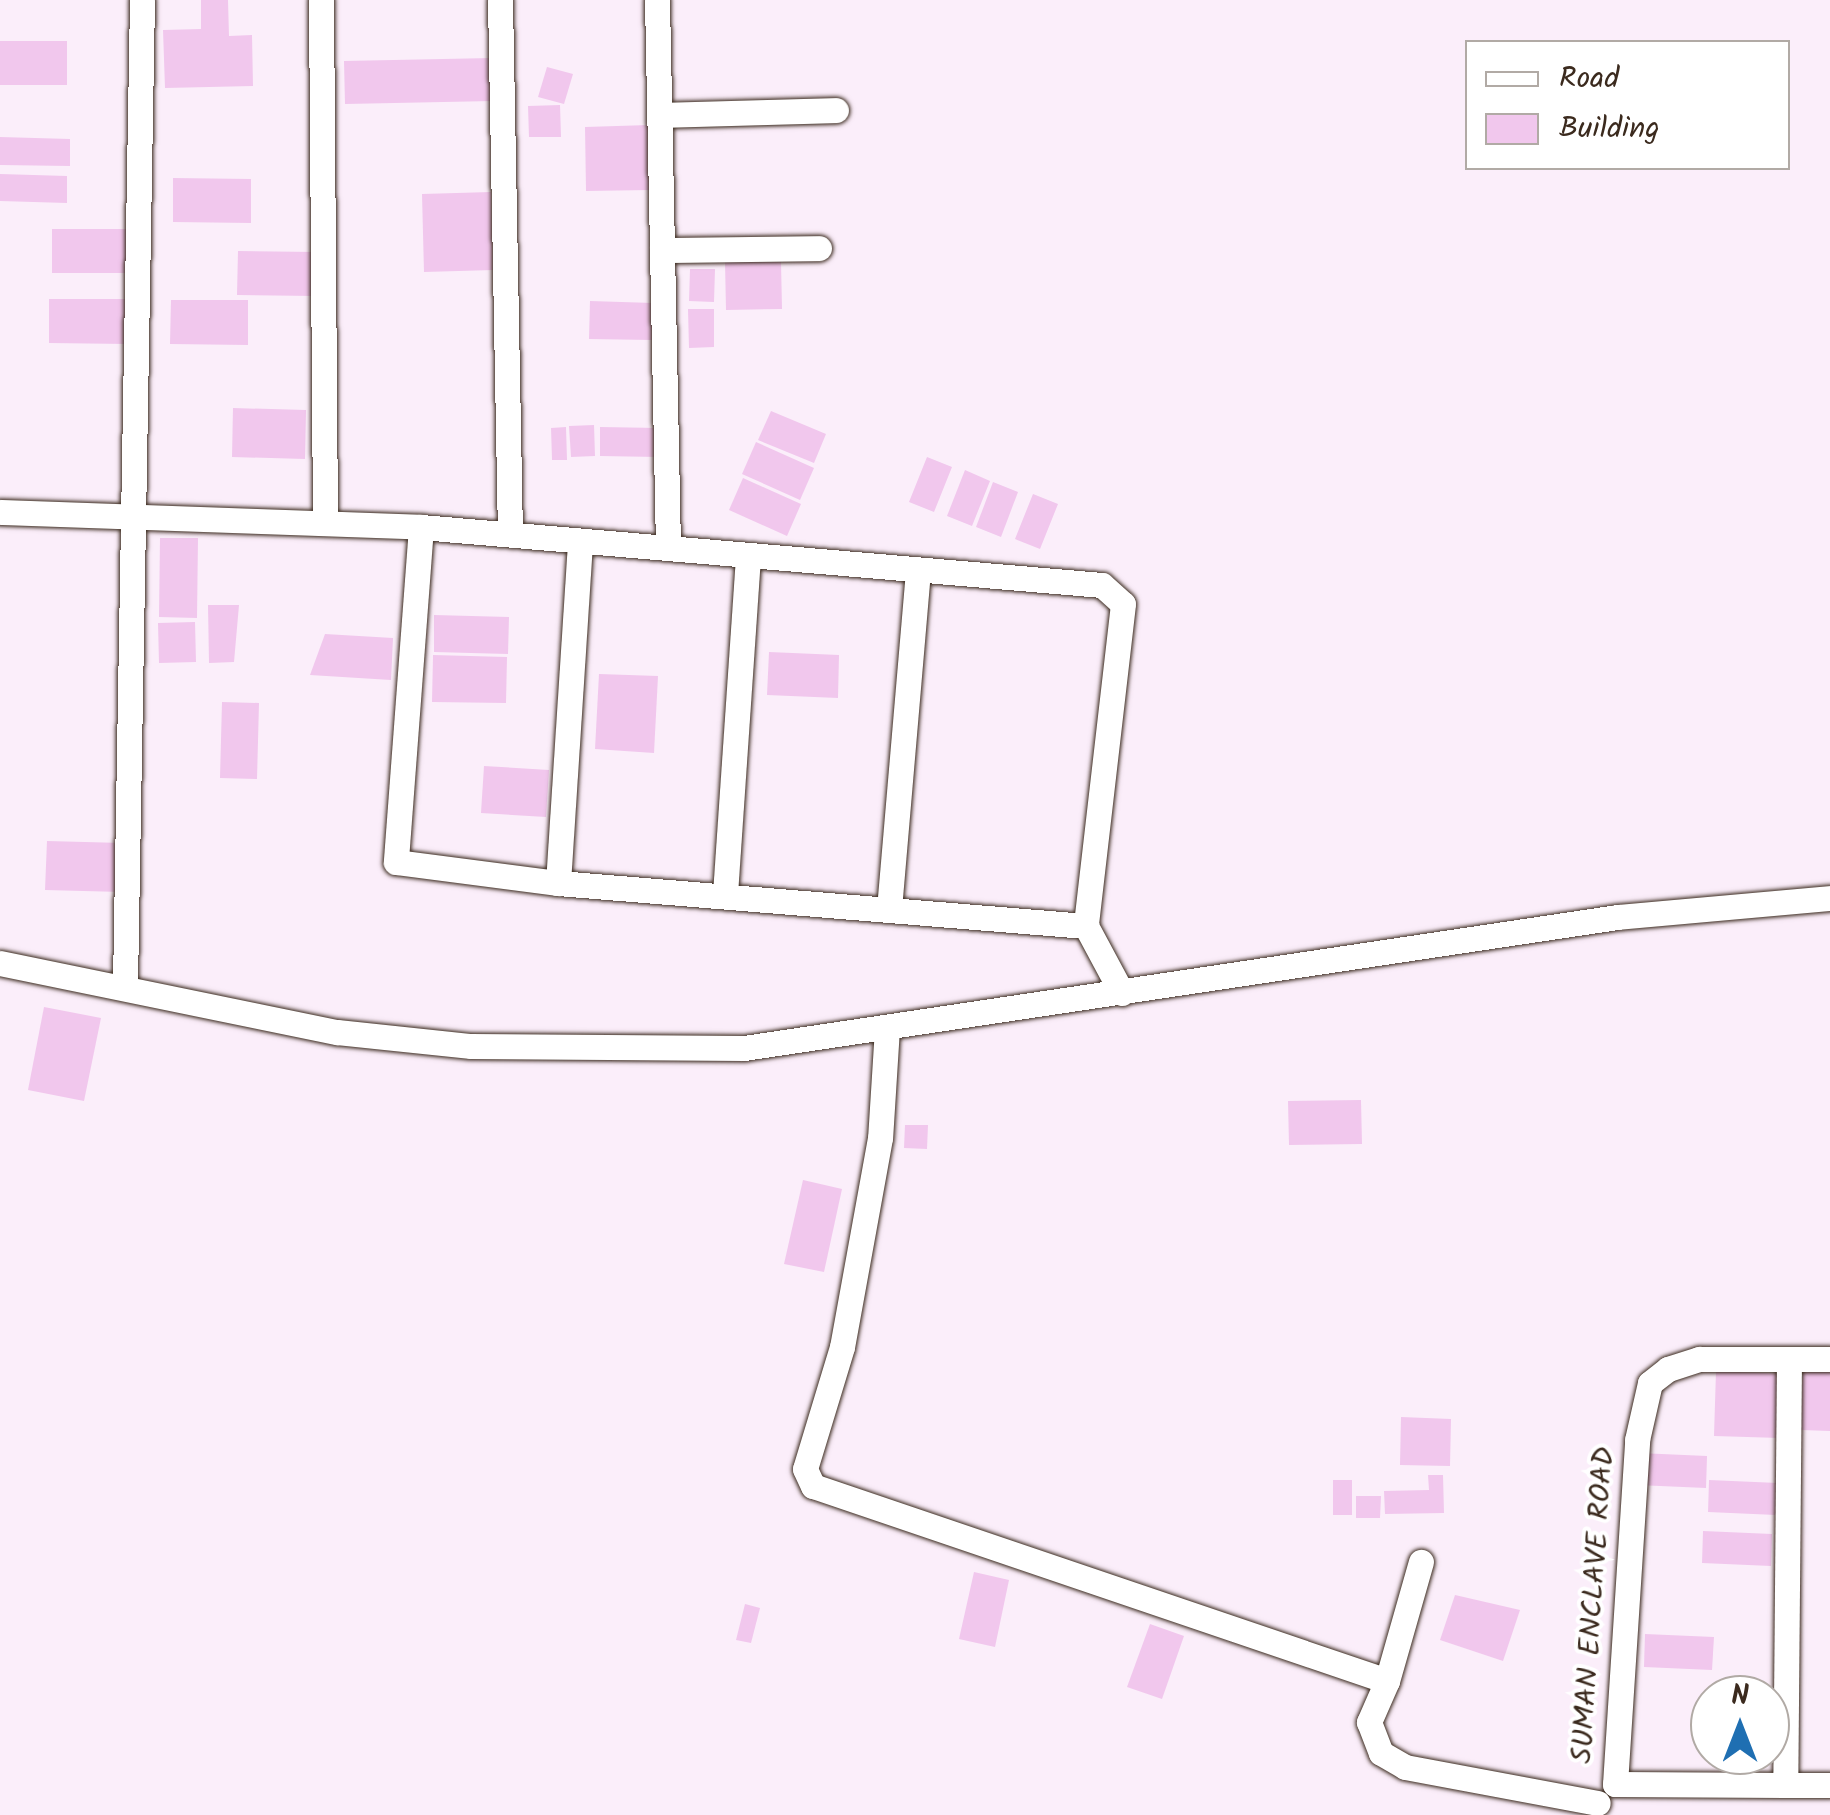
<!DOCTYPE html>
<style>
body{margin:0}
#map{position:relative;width:1830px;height:1815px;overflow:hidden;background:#fbeefa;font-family:Kalam,sans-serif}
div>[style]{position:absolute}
.building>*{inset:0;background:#f1c7ed}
.roads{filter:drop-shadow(0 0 2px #3b2a1e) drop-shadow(0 0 2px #3b2a1e)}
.street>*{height:25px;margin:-12.5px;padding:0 12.5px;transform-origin:12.5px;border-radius:12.5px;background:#fff}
span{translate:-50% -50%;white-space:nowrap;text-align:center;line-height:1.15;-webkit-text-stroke:8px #fff;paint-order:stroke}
.street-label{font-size:30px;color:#3b2a1e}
.legend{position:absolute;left:1465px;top:40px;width:325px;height:130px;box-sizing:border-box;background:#fff;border:2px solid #b1aaa5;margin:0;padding:12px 18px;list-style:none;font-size:30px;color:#3b2a1e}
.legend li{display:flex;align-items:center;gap:20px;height:50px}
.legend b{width:50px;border:2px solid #b1aaa5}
.north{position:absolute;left:1690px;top:1675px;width:100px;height:100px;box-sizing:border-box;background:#fff;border:2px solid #b1aaa5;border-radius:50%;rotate:0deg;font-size:28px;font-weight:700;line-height:40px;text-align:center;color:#3b2a1e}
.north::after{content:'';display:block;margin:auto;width:35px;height:45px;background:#1f6fb2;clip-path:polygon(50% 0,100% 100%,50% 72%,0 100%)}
</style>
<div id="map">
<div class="building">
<div style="clip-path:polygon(201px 0,228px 0,229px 36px,252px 35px,253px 86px,165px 88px,163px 30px,201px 29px)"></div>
<div style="clip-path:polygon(0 41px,67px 41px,67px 85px,0 85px)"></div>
<div style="clip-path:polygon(492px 58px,493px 101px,345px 104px,344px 61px)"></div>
<div style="clip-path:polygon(547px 67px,573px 74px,564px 104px,538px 97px)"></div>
<div style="clip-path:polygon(560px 105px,561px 137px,529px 137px,528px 106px)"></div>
<div style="clip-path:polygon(649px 125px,650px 190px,586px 191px,585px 127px)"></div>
<div style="clip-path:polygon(0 137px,70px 139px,70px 166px,0 165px)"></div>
<div style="clip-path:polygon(0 174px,67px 176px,67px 203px,0 201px)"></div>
<div style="clip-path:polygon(173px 178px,251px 179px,251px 223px,173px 222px)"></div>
<div style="clip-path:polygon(491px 192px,493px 270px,424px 272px,422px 194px)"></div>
<div style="clip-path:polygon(52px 229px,131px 229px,130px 273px,52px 273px)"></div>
<div style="clip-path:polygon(238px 251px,316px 252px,315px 296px,237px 295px)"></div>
<div style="clip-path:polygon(725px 262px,781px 262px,782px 309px,726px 310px)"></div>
<div style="clip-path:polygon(690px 269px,715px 269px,714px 302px,689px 301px)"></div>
<div style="clip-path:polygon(49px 299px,127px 299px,127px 344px,49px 343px)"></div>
<div style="clip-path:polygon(171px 300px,248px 300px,248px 345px,170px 344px)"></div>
<div style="clip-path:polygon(590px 301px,653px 303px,652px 340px,589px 339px)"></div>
<div style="clip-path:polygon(688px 309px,714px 309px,714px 347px,689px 348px)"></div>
<div style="clip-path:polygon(233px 408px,306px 410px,305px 459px,232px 457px)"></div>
<div style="clip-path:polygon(771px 411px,826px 434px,814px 463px,758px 440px)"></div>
<div style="clip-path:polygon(594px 425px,595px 456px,571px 457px,569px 426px)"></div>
<div style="clip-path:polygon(566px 427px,567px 460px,552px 460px,551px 428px)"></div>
<div style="clip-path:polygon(600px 427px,659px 428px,658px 457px,600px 456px)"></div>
<div style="clip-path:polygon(756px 442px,814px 468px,800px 500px,742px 474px)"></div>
<div style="clip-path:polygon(927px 457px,952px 467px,934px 512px,909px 502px)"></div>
<div style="clip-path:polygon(965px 470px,990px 481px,972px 526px,947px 516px)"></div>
<div style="clip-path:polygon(743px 478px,801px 504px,787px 536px,729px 510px)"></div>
<div style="clip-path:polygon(993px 482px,1018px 492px,1001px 537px,976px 527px)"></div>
<div style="clip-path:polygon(1033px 494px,1058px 504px,1040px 549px,1015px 539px)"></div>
<div style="clip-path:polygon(160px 538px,198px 538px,197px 618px,159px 617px)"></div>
<div style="clip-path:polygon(208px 605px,239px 605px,234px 662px,209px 663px)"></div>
<div style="clip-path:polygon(434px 615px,509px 617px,508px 654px,434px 652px)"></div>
<div style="clip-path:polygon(195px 622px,196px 662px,159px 663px,158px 623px)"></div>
<div style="clip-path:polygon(325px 634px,393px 638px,391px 680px,310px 675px)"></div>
<div style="clip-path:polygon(769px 652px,839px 655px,838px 698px,767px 695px)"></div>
<div style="clip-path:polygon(433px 655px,507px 657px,506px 703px,432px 702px)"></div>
<div style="clip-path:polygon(599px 674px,658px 676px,654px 753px,595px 749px)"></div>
<div style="clip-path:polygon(222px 702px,259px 703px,257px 779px,220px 778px)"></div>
<div style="clip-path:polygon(484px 766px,549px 770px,546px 817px,481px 813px)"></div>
<div style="clip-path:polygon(47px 841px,123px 843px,122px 892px,45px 890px)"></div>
<div style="clip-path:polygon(44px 1007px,101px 1018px,84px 1101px,28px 1090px)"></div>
<div style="clip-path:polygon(1361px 1100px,1362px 1144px,1289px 1145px,1288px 1101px)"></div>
<div style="clip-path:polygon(905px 1125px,928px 1125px,927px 1149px,904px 1148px)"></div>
<div style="clip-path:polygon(803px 1180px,842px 1189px,824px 1272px,784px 1264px)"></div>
<div style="clip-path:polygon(1803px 1365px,1830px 1366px,1830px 1431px,1801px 1430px)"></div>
<div style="clip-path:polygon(1716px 1371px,1783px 1374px,1782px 1438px,1714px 1436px)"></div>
<div style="clip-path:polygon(1401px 1417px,1451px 1419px,1450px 1466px,1400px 1465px)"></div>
<div style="clip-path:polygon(1639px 1453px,1707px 1456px,1706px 1488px,1637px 1485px)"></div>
<div style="clip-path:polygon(1428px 1475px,1443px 1475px,1444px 1513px,1385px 1514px,1384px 1491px,1429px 1490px)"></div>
<div style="clip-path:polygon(1333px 1480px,1352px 1480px,1352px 1515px,1333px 1515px)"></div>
<div style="clip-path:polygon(1709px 1480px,1778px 1483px,1776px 1515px,1708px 1512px)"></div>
<div style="clip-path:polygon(1356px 1496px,1381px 1496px,1380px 1518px,1356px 1518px)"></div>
<div style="clip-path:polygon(1703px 1531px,1772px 1534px,1771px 1566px,1702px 1563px)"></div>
<div style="clip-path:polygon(974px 1572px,1009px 1580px,995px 1647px,959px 1639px)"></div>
<div style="clip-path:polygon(1455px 1595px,1520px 1610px,1503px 1661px,1440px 1640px)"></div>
<div style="clip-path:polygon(745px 1604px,760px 1608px,751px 1643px,736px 1640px)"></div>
<div style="clip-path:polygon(1150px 1624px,1184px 1636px,1162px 1699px,1127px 1687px)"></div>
<div style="clip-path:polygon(1645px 1634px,1714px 1637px,1712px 1670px,1644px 1667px)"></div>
</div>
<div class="roads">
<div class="street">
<div style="left:321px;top:0;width:522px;rotate:89.56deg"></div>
<div style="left:500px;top:0;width:534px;rotate:88.93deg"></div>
<div style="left:657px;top:0;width:546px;rotate:88.85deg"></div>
<div style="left:662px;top:115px;width:174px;rotate:-1.6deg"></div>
<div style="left:662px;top:250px;width:157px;rotate:-0.7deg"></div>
<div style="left:0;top:512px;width:421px;rotate:2deg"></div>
<div style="left:421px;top:527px;width:683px;rotate:4.87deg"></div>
<div style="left:1102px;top:585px;width:28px;rotate:42deg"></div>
<div style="left:1123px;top:604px;width:324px;rotate:96.6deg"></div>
<div style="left:1086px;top:926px;width:76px;rotate:61.8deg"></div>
<div style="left:421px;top:527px;width:336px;rotate:94.3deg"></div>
<div style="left:396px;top:862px;width:163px;rotate:7.4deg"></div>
<div style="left:558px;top:883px;width:530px;rotate:4.66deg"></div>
<div style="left:558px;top:883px;width:341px;rotate:-86.3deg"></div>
<div style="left:725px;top:894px;width:337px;rotate:-86.1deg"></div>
<div style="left:889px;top:909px;width:339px;rotate:-85.1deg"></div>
<div style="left:0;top:963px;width:344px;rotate:11.6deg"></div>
<div style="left:337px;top:1032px;width:135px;rotate:6deg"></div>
<div style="left:471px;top:1046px;width:273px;rotate:0.4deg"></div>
<div style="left:744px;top:1048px;width:883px;rotate:-8.53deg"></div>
<div style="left:1617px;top:917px;width:214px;rotate:-5.1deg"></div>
<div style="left:125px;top:984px;width:984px;rotate:-89.01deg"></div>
<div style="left:887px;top:1028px;width:110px;rotate:93.6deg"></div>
<div style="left:880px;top:1138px;width:212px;rotate:100.3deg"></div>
<div style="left:842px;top:1347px;width:127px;rotate:106.9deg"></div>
<div style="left:805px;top:1469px;width:19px;rotate:65deg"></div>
<div style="left:813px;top:1486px;width:606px;rotate:18.76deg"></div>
<div style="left:1387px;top:1681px;width:124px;rotate:-74.1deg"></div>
<div style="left:1789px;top:1359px;width:426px;rotate:90.5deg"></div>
<div style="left:1785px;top:1785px;width:45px"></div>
<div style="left:1387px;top:1681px;width:45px;rotate:113.7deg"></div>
<div style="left:1369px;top:1722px;width:33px;rotate:69deg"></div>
<div style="left:1381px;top:1753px;width:28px;rotate:30deg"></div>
<div style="left:1405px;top:1767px;width:196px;rotate:10.6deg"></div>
<div style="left:1785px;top:1785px;width:170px;rotate:-179.7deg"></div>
<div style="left:1615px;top:1784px;width:345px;rotate:-86.3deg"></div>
<div style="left:1637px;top:1440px;width:58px;rotate:-77.2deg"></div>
<div style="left:1650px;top:1383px;width:23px;rotate:-38deg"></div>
<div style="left:1668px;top:1369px;width:33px;rotate:-18deg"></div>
<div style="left:1699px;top:1359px;width:131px"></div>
</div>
</div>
<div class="street-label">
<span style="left:1594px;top:1605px;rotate:-86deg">SUMAN ENCLAVE ROAD</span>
</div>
<ul class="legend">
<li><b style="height:12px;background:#fff"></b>Road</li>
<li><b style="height:28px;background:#f1c7ed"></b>Building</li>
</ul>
<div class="north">N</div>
</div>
